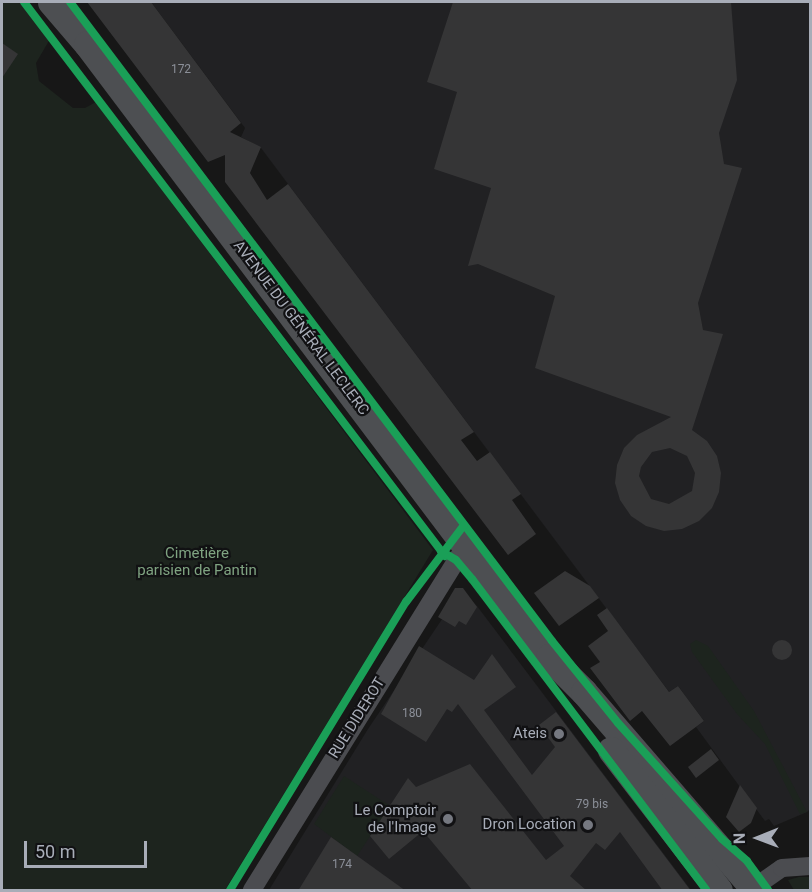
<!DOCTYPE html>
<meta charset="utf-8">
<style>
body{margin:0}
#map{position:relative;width:812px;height:892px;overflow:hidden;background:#171717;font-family:Roboto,sans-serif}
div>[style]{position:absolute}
.built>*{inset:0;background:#212123}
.green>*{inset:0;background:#1d241e}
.building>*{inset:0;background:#353536}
.round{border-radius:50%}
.minor>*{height:18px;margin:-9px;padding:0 9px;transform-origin:9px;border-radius:9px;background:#4b4c50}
.primary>*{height:27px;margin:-13.5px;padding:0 13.5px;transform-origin:13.5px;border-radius:13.5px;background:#4d4f52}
.cycleway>*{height:8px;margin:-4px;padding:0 4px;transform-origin:4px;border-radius:4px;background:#1a9f57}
.dots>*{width:16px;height:16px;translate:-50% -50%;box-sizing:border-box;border:3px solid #111113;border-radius:50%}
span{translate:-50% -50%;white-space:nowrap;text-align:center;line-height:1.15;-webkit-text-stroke:4.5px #111113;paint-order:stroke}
.number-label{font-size:12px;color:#8b8f98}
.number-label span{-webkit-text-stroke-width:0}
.street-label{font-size:15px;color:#a8adb8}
.park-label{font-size:15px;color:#7fa381}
.poi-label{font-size:15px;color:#a8adb8}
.right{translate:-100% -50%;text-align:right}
.frame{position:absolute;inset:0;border:3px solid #a8adb8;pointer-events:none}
.north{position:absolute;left:728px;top:808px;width:60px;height:60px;-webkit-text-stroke:4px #111113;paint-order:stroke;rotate:269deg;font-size:16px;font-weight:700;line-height:24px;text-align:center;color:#a8adb8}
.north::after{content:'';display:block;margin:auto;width:21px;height:27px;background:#a8adb8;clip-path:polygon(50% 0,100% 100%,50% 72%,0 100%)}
.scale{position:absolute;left:24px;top:841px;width:123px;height:27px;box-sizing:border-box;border:3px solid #a8adb8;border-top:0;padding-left:8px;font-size:18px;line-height:21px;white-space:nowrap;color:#a8adb8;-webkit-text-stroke:4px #111113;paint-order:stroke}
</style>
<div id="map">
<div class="built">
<div style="clip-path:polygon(151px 2px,810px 2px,810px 809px,807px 812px,774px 826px,769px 819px,765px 821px,696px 727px,704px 721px,678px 686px,669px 692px,261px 148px,241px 137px,245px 128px)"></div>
<div style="clip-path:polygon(461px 591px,477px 606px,691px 890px,269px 890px,368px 729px)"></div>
</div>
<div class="green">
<div style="clip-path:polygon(2px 2px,22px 2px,50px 39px,36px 63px,39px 81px,73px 108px,85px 108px,96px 102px,433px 550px,225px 890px,2px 890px)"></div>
<div style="clip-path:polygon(696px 640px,708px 646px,754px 711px,807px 812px,800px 814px,765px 744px,737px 714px,692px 652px,690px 644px)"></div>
<div style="clip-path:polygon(344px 776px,390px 806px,357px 856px,314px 824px)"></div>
<div style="clip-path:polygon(799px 877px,810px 877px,810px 890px,794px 890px,788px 880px)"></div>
</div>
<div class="building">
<div style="clip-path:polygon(87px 2px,151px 2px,241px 123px,230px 132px,261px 147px,250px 173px,267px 200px,288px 184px,474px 432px,461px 440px,477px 461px,490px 452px,521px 494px,512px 500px,536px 534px,508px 555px,225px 182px,225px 155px,208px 162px)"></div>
<div style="clip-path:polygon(evenodd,453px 2px,731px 2px,737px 80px,719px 133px,724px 164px,742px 168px,698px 303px,703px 330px,723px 334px,692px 430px,707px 441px,717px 456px,721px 473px,719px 492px,712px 508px,699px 521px,682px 529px,664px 531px,646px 526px,631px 516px,620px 500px,615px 483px,617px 465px,624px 448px,637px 435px,671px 417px,535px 368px,555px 296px,478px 264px,468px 266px,491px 188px,434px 169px,457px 92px,427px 82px,453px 2px,670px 448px,687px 456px,695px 473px,692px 491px,669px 504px,651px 499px,639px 476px,641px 467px,652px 452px,670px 448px)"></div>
<div style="clip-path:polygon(2px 43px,18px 54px,2px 78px)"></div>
<div style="clip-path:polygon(565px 571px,590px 586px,599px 598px,559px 626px,534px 593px)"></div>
<div style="clip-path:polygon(455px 588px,463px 588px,477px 607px,466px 625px,459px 621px,455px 627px,438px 617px)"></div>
<div style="clip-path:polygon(607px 608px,669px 692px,678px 686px,704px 721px,670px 746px,642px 711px,630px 721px,590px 668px,600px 662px,588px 646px,608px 631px,597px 615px)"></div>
<div class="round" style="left:772px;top:640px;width:20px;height:20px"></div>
<div style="clip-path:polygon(419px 646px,474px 680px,492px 654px,516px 687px,484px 710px,532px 775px,555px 747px,539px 725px,556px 712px,691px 891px,663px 891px,620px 832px,605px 850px,596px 843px,570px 876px,587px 891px,473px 891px,423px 831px,389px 859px,370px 836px,408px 778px,416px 787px,470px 764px,546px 860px,564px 846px,458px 704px,452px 712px,447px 709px,426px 742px,381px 714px)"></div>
<div style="clip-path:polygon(711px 749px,719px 760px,696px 778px,688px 767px)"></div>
<div style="clip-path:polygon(740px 785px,757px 808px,751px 823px,739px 832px,726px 817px)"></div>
<div style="clip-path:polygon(331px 837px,406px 891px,298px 891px)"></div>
</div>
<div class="minor">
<div style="left:252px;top:890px;width:404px;rotate:-58.2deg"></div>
<div style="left:758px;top:890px;width:9px;rotate:-63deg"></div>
<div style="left:762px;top:882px;width:24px;rotate:-35deg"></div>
<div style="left:782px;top:868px;width:28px;rotate:-4deg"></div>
</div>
<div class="primary">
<div style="left:51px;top:2px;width:55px;rotate:49.4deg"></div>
<div style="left:87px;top:44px;width:768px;rotate:53deg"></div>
<div style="left:549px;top:657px;width:49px;rotate:45deg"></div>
<div style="left:584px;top:692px;width:262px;rotate:49.2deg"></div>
<div style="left:611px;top:750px;width:177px;rotate:52.4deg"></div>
</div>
<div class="cycleway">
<div style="left:24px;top:2px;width:696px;rotate:52.77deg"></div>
<div style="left:70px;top:2px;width:800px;rotate:52.97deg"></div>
<div style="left:552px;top:641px;width:105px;rotate:51.2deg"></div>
<div style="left:618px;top:723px;width:156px;rotate:48.1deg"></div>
<div style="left:722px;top:839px;width:33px;rotate:41deg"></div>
<div style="left:747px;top:861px;width:36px;rotate:54deg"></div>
<div style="left:441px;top:551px;width:17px;rotate:31deg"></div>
<div style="left:456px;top:560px;width:25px;rotate:50deg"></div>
<div style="left:472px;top:579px;width:389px;rotate:53deg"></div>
<div style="left:230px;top:890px;width:338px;rotate:-58.6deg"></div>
<div style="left:406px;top:602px;width:96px;rotate:-53deg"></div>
</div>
<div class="dots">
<div style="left:559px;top:734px;background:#757880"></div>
<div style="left:448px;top:819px;background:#757880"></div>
<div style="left:588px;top:825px;background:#757880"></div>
</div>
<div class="number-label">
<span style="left:181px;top:70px">172</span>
<span style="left:412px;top:714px">180</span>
<span style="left:592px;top:805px">79 bis</span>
<span style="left:342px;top:865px">174</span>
</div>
<div class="street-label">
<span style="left:301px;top:328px;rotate:53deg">AVENUE DU GÉNÉRAL LECLERC</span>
<span style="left:357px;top:718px;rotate:-58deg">RUE DIDEROT</span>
</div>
<div class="park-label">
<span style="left:197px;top:562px">Cimetière<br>parisien de Pantin</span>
</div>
<div class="poi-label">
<span class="right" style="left:547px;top:734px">Ateis</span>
<span class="right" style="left:436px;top:819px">Le Comptoir<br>de l'Image</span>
<span class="right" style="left:576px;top:825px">Dron Location</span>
</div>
<div class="frame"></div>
<div class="north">N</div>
<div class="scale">50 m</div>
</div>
